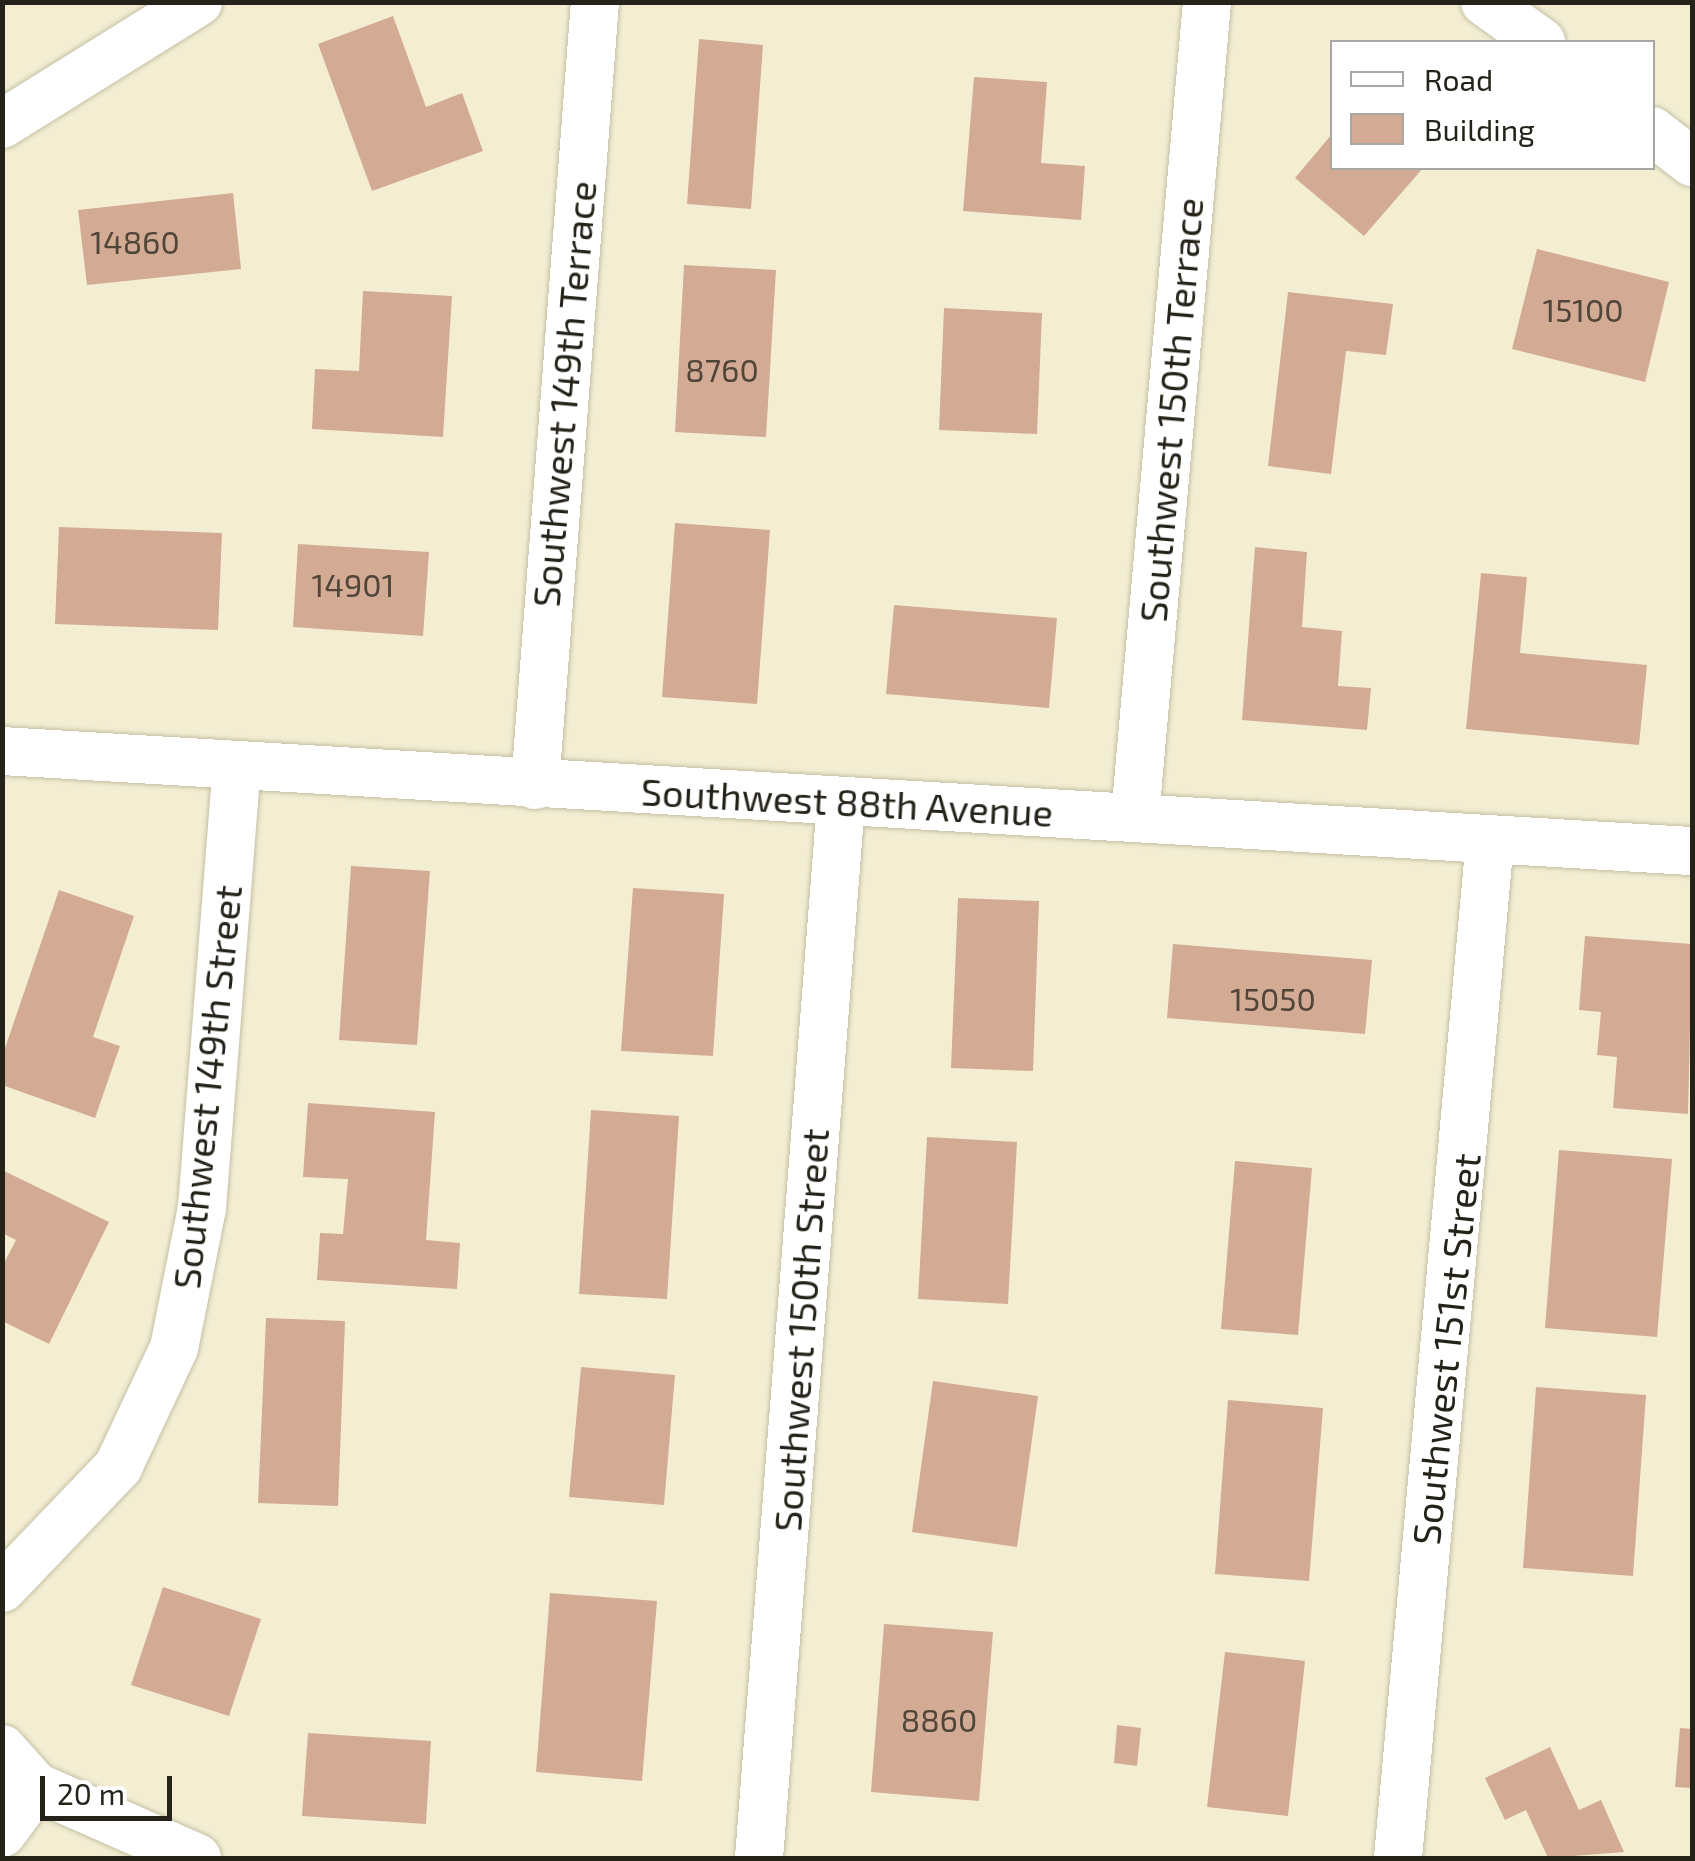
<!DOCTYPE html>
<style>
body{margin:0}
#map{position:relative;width:1695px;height:1861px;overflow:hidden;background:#f3eed2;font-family:"Exo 2",sans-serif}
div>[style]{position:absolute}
.building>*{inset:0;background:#d3ab94}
.roads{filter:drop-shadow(0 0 2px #c4bfa5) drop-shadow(0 0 2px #c4bfa5)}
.street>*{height:48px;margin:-24px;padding:0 24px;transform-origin:24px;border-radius:24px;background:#fff}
span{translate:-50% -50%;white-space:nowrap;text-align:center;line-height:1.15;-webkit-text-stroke:8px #fff;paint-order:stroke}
.number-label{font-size:32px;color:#504538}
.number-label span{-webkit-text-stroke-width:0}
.street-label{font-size:38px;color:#252319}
.frame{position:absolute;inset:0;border:5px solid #252319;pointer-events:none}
.legend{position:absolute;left:1330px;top:40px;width:325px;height:130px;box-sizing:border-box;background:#fff;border:2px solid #a8a7a3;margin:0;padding:12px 18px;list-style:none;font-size:30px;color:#252319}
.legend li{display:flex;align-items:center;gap:20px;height:50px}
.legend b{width:50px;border:2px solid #a8a7a3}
.scale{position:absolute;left:40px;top:1776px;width:132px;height:45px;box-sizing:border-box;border:5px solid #252319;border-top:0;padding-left:12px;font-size:30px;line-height:35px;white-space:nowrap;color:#252319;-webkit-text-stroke:8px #fff;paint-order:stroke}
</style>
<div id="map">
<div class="building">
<div style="clip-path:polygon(393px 16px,426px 107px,462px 93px,483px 151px,372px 191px,318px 44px)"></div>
<div style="clip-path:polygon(699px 39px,763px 45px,751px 209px,687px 204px)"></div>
<div style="clip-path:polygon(974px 77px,1047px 82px,1041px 163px,1085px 166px,1081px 220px,963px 211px)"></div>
<div style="clip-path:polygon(1332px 134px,1332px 168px,1423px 168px,1364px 236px,1295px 178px)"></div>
<div style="clip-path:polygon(233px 193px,241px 269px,87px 285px,78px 210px)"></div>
<div style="clip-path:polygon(1537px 249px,1669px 282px,1645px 382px,1512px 349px)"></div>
<div style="clip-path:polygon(684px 265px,776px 270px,766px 437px,675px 432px)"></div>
<div style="clip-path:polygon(363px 291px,452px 296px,443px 437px,312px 429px,315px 369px,359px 371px)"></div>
<div style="clip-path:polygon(1288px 292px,1393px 304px,1386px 355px,1346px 351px,1331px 474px,1268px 466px)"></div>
<div style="clip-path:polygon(944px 308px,1042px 313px,1037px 434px,939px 430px)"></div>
<div style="clip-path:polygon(675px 523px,770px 530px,757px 704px,662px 697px)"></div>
<div style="clip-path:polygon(59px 527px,222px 533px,218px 630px,55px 624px)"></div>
<div style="clip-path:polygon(298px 544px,429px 552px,423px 636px,293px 627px)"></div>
<div style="clip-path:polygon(1255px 547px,1307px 552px,1302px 627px,1342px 631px,1338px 686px,1371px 688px,1367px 730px,1242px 720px)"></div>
<div style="clip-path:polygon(1481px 573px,1527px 577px,1520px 653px,1647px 665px,1639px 745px,1466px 729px)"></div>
<div style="clip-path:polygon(894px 605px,1057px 618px,1049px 708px,886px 694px)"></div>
<div style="clip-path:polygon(351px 866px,430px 871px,417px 1045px,339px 1040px)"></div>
<div style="clip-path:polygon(633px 888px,724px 894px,713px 1056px,621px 1051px)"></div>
<div style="clip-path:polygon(59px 890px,134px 916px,93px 1037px,120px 1046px,95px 1118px,2px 1085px,2px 1057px)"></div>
<div style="clip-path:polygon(958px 898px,1039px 901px,1033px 1071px,951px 1068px)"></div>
<div style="clip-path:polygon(1585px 936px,1692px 944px,1688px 1114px,1613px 1108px,1617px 1057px,1597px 1055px,1601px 1012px,1579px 1010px)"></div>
<div style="clip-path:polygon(1173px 944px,1372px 960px,1365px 1034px,1167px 1018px)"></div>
<div style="clip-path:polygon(308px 1103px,435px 1112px,426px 1240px,460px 1243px,457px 1289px,317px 1280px,320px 1233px,343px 1234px,348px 1179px,303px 1177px)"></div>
<div style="clip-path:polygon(591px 1110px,679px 1116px,667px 1299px,579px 1294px)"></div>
<div style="clip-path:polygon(927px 1137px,1017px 1142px,1008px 1304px,918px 1299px)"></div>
<div style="clip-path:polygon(1559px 1150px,1672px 1159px,1657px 1337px,1545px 1328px)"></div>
<div style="clip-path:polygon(1235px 1161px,1312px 1168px,1298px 1335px,1221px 1329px)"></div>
<div style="clip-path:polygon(2px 1170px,109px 1222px,49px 1344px,2px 1321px,2px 1267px,16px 1240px,2px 1233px)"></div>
<div style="clip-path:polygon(266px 1318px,345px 1321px,338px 1506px,258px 1503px)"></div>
<div style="clip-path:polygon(581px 1367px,675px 1375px,664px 1505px,569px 1497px)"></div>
<div style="clip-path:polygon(933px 1381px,1038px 1396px,1017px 1547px,912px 1532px)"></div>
<div style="clip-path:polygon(1536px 1387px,1646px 1395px,1633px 1576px,1523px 1568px)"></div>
<div style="clip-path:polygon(1228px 1400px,1323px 1408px,1309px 1581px,1215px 1574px)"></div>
<div style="clip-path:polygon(163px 1587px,261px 1619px,229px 1716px,131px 1685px)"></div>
<div style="clip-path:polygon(550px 1593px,657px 1601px,642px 1781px,536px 1772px)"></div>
<div style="clip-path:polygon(884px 1624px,993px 1632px,979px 1801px,871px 1792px)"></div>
<div style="clip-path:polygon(1225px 1652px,1305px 1661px,1288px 1816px,1207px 1807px)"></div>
<div style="clip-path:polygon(1117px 1725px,1141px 1728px,1137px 1766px,1114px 1763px)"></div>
<div style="clip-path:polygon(1680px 1728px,1692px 1729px,1692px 1788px,1675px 1787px)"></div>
<div style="clip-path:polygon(308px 1733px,431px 1741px,426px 1824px,302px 1816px)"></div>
<div style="clip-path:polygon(1550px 1747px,1579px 1810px,1601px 1800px,1624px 1852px,1548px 1858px,1526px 1810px,1505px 1820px,1485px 1778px)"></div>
</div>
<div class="roads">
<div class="street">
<div style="left:1485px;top:2px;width:69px;rotate:35.5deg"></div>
<div style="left:2px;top:124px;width:231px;rotate:-31.9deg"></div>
<div style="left:1652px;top:131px;width:51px;rotate:37.8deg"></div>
<div style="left:2px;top:751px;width:1693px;rotate:3.39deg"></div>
<div style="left:535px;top:785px;width:785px;rotate:-85.62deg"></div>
<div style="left:1135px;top:817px;width:818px;rotate:-84.95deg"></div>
<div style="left:2px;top:1588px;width:168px;rotate:-46.2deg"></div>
<div style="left:118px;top:1467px;width:132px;rotate:-64.8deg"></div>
<div style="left:174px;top:1348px;width:143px;rotate:-78.7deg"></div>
<div style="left:202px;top:1208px;width:443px;rotate:-85.5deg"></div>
<div style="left:2px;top:1749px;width:51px;rotate:48.2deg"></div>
<div style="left:36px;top:1787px;width:176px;rotate:23.8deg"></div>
<div style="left:2px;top:1833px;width:57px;rotate:-53.5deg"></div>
<div style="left:759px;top:1858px;width:1059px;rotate:-85.56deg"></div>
<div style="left:1398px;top:1858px;width:1023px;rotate:-84.84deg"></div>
</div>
</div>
<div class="number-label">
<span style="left:135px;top:241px">14860</span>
<span style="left:1583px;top:309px">15100</span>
<span style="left:722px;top:369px">8760</span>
<span style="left:353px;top:584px">14901</span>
<span style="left:1273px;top:998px">15050</span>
<span style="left:939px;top:1719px">8860</span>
</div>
<div class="street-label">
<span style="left:564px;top:394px;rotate:-85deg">Southwest 149th Terrace</span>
<span style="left:1171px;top:410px;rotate:-85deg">Southwest 150th Terrace</span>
<span style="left:847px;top:802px;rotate:3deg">Southwest 88th Avenue</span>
<span style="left:207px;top:1087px;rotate:-84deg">Southwest 149th Street</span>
<span style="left:801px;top:1330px;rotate:-86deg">Southwest 150th Street</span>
<span style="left:1446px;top:1349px;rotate:-84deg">Southwest 151st Street</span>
</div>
<div class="frame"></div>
<ul class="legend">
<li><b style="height:12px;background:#fff"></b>Road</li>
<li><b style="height:28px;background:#d3ab94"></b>Building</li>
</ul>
<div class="scale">20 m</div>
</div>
